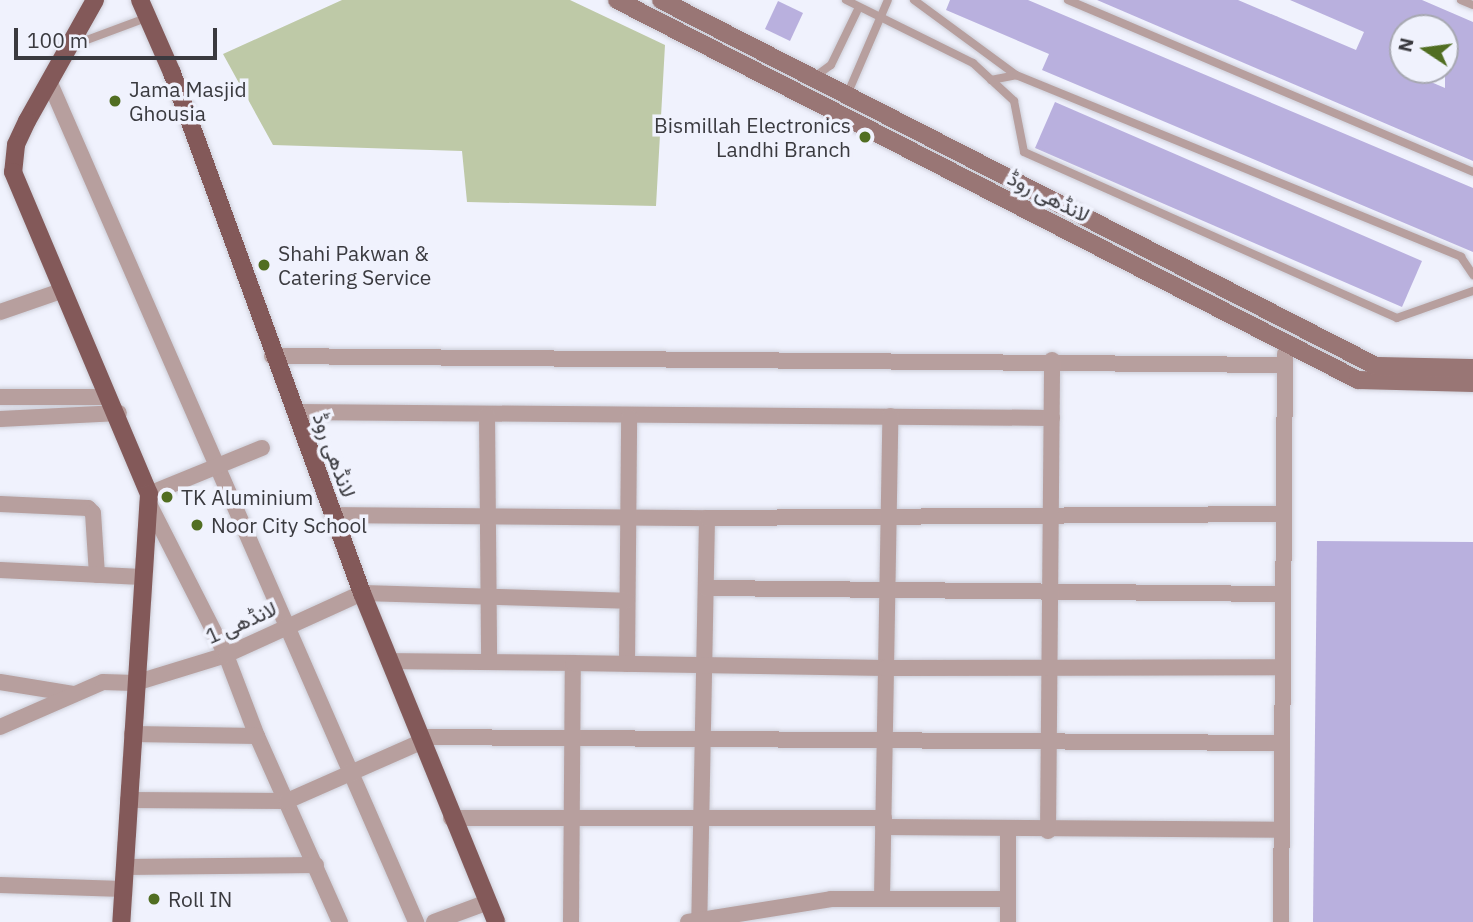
<!DOCTYPE html>
<meta charset="utf-8">
<style>
body{margin:0}
#map{position:relative;width:1473px;height:922px;overflow:hidden;background:#f0f2fd;font-family:"IBM Plex Sans",Vazirmatn,sans-serif}
div>[style]{position:absolute}
.green>*{inset:0;background:#bec9a7}
.building>*{inset:0;background:#b9b0de}
.roads{filter:drop-shadow(0 0 2px #cccdd7) drop-shadow(0 0 2px #cccdd7)}
.lane>*{height:8px;margin:-4px;padding:0 4px;transform-origin:4px;border-radius:4px;background:#b79f9e}
.street>*{height:16px;margin:-8px;padding:0 8px;transform-origin:8px;border-radius:8px;background:#b79f9e}
.secondary>*{height:18px;margin:-9px;padding:0 9px;transform-origin:9px;border-radius:9px;background:#997675}
.primary>*{height:18px;margin:-9px;padding:0 9px;transform-origin:9px;border-radius:9px;background:#835959}
.dots>*{width:19px;height:19px;translate:-50% -50%;box-sizing:border-box;border:4px solid #f0f2fd;border-radius:50%}
span{translate:-50% -50%;white-space:nowrap;text-align:center;line-height:1.15;-webkit-text-stroke:7px #f0f2fd;paint-order:stroke}
.poi-label{font-size:21px;color:#3a3a3f}
.left{translate:0 -50%;text-align:left}
.right{translate:-100% -50%;text-align:right}
.street-label{font-size:21px;color:#3a3a3f}
.north{position:absolute;left:1389px;top:14px;width:70px;height:70px;box-sizing:border-box;background:#f0f2fd;border:2px solid #a7a8b1;border-radius:50%;rotate:283deg;font-size:19px;font-weight:700;line-height:28px;text-align:center;color:#3a3a3f}
.north::after{content:'';display:block;margin:auto;width:24px;height:32px;background:#516e22;clip-path:polygon(50% 0,100% 100%,50% 72%,0 100%)}
.scale{position:absolute;left:14px;top:28px;width:203px;height:32px;box-sizing:border-box;border:4px solid #3a3a3f;border-top:0;padding-left:9px;font-size:21px;line-height:24px;white-space:nowrap;color:#3a3a3f;-webkit-text-stroke:5px #f0f2fd;paint-order:stroke}
</style>
<div id="map">
<div class="green">
<div style="clip-path:polygon(342px 0,570px 0,665px 45px,656px 206px,467px 202px,462px 151px,273px 145px,223px 54px)"></div>
</div>
<div class="building">
<div style="clip-path:polygon(950px 0,1028px 0,1473px 188px,1473px 252px,1042px 70px,1049px 54px,946px 10px)"></div>
<div style="clip-path:polygon(evenodd,1097px 0,1238px 0,1356px 50px,1364px 32px,1290px 0,1422px 0,1473px 22px,1473px 161px,1097px 0,1403px 28px,1445px 28px,1445px 88px,1403px 70px,1403px 28px)"></div>
<div style="clip-path:polygon(778px 1px,803px 13px,790px 41px,765px 29px)"></div>
<div style="clip-path:polygon(1055px 102px,1422px 261px,1402px 307px,1035px 148px)"></div>
<div style="clip-path:polygon(1317px 541px,1473px 542px,1473px 922px,1313px 922px)"></div>
</div>
<div class="roads">
<div class="lane">
<div style="left:846px;top:0;width:142px;rotate:26.4deg"></div>
<div style="left:973px;top:63px;width:56px;rotate:42.8deg"></div>
<div style="left:1014px;top:101px;width:52px;rotate:78.9deg"></div>
<div style="left:1024px;top:152px;width:408px;rotate:24deg"></div>
<div style="left:1397px;top:318px;width:81px;rotate:-19.6deg"></div>
<div style="left:914px;top:0;width:127px;rotate:36.3deg"></div>
<div style="left:1068px;top:0;width:440px;rotate:23deg"></div>
<div style="left:1461px;top:0;width:13px;rotate:23deg"></div>
<div style="left:73px;top:45px;width:78px;rotate:-20.3deg"></div>
<div style="left:813px;top:78px;width:22px;rotate:-36deg"></div>
<div style="left:831px;top:65px;width:64px;rotate:-64.2deg"></div>
<div style="left:991px;top:80px;width:25px;rotate:-11deg"></div>
<div style="left:1016px;top:75px;width:481px;rotate:22.2deg"></div>
<div style="left:1461px;top:257px;width:22px;rotate:56deg"></div>
<div style="left:847px;top:95px;width:103px;rotate:-66.7deg"></div>
</div>
<div class="street">
<div style="left:49px;top:81px;width:918px;rotate:66.42deg"></div>
<div style="left:0;top:312px;width:65px;rotate:-19deg"></div>
<div style="left:272px;top:356px;width:1013px;rotate:0.51deg"></div>
<div style="left:0;top:397px;width:106px"></div>
<div style="left:295px;top:412px;width:757px;rotate:0.45deg"></div>
<div style="left:487px;top:415px;width:247px;rotate:89.5deg"></div>
<div style="left:0;top:419px;width:119px;rotate:-2.9deg"></div>
<div style="left:149px;top:494px;width:122px;rotate:-22.2deg"></div>
<div style="left:0;top:504px;width:88px;rotate:2.6deg"></div>
<div style="left:88px;top:508px;width:7px;rotate:45deg"></div>
<div style="left:93px;top:513px;width:62px;rotate:86.3deg"></div>
<div style="left:149px;top:504px;width:169px;rotate:63deg"></div>
<div style="left:226px;top:655px;width:87px;rotate:69.1deg"></div>
<div style="left:257px;top:736px;width:204px;rotate:66deg"></div>
<div style="left:333px;top:515px;width:374px;rotate:0.5deg"></div>
<div style="left:707px;top:518px;width:401px;rotate:91.1deg"></div>
<div style="left:707px;top:518px;width:577px;rotate:-0.4deg"></div>
<div style="left:0;top:570px;width:142px;rotate:2.8deg"></div>
<div style="left:706px;top:588px;width:577px;rotate:0.6deg"></div>
<div style="left:389px;top:661px;width:184px;rotate:0.6deg"></div>
<div style="left:627px;top:664px;width:247px;rotate:-89.5deg"></div>
<div style="left:0;top:682px;width:74px;rotate:9.3deg"></div>
<div style="left:0;top:727px;width:112px;rotate:-23.6deg"></div>
<div style="left:103px;top:682px;width:32px;rotate:2deg"></div>
<div style="left:135px;top:683px;width:95px;rotate:-17.1deg"></div>
<div style="left:226px;top:655px;width:149px;rotate:-24.5deg"></div>
<div style="left:362px;top:593px;width:265px;rotate:1.7deg"></div>
<div style="left:132px;top:734px;width:125px;rotate:0.9deg"></div>
<div style="left:419px;top:737px;width:863px;rotate:0.4deg"></div>
<div style="left:128px;top:800px;width:159px;rotate:0.4deg"></div>
<div style="left:287px;top:801px;width:146px;rotate:-23.8deg"></div>
<div style="left:451px;top:818px;width:433px"></div>
<div style="left:883px;top:827px;width:399px;rotate:0.4deg"></div>
<div style="left:1048px;top:831px;width:471px;rotate:-89.5deg"></div>
<div style="left:124px;top:867px;width:192px;rotate:-0.6deg"></div>
<div style="left:0;top:885px;width:123px;rotate:1.9deg"></div>
<div style="left:882px;top:898px;width:482px;rotate:-89deg"></div>
<div style="left:434px;top:922px;width:58px;rotate:-20.3deg"></div>
<div style="left:571px;top:922px;width:259px;rotate:-89.6deg"></div>
<div style="left:573px;top:663px;width:312px;rotate:0.9deg"></div>
<div style="left:885px;top:668px;width:397px;rotate:-0.1deg"></div>
<div style="left:688px;top:922px;width:145px;rotate:-9.1deg"></div>
<div style="left:831px;top:899px;width:177px"></div>
<div style="left:1008px;top:922px;width:91px;rotate:-90deg"></div>
<div style="left:1281px;top:922px;width:568px;rotate:-89.6deg"></div>
</div>
<div class="secondary">
<div style="left:617px;top:0;width:833px;rotate:27.15deg"></div>
<div style="left:1358px;top:380px;width:115px;rotate:1.5deg"></div>
<div style="left:661px;top:0;width:803px;rotate:27.11deg"></div>
<div style="left:1376px;top:366px;width:97px;rotate:1.2deg"></div>
</div>
<div class="primary">
<div style="left:95px;top:0;width:139px;rotate:119.3deg"></div>
<div style="left:27px;top:121px;width:26px;rotate:115deg"></div>
<div style="left:16px;top:145px;width:27px;rotate:96deg"></div>
<div style="left:13px;top:172px;width:350px;rotate:67.1deg"></div>
<div style="left:149px;top:494px;width:429px;rotate:93.7deg"></div>
<div style="left:140px;top:0;width:80px;rotate:66.3deg"></div>
<div style="left:172px;top:73px;width:554px;rotate:69.93deg"></div>
<div style="left:362px;top:593px;width:355px;rotate:67.8deg"></div>
</div>
</div>
<div class="dots">
<div style="left:115px;top:101px;background:#516e22"></div>
<div style="left:865px;top:137px;background:#516e22"></div>
<div style="left:264px;top:265px;background:#516e22"></div>
<div style="left:167px;top:497px;background:#516e22"></div>
<div style="left:197px;top:525px;background:#516e22"></div>
<div style="left:154px;top:899px;background:#516e22"></div>
</div>
<div class="poi-label">
<span class="left" style="left:129px;top:101px">Jama Masjid<br>Ghousia</span>
<span class="right" style="left:851px;top:137px">Bismillah Electronics<br>Landhi Branch</span>
<span class="left" style="left:278px;top:265px">Shahi Pakwan &amp;<br>Catering Service</span>
<span class="left" style="left:181px;top:497px">TK Aluminium</span>
<span class="left" style="left:211px;top:525px">Noor City School</span>
<span class="left" style="left:168px;top:899px">Roll IN</span>
</div>
<div class="street-label">
<span style="left:1049px;top:196px;rotate:27deg">لانڈھی روڈ</span>
<span style="left:335px;top:455px;rotate:70deg">لانڈھی روڈ</span>
<span style="left:241px;top:622px;rotate:-24deg">لانڈھی 1</span>
</div>
<div class="north">N</div>
<div class="scale">100 m</div>
</div>
